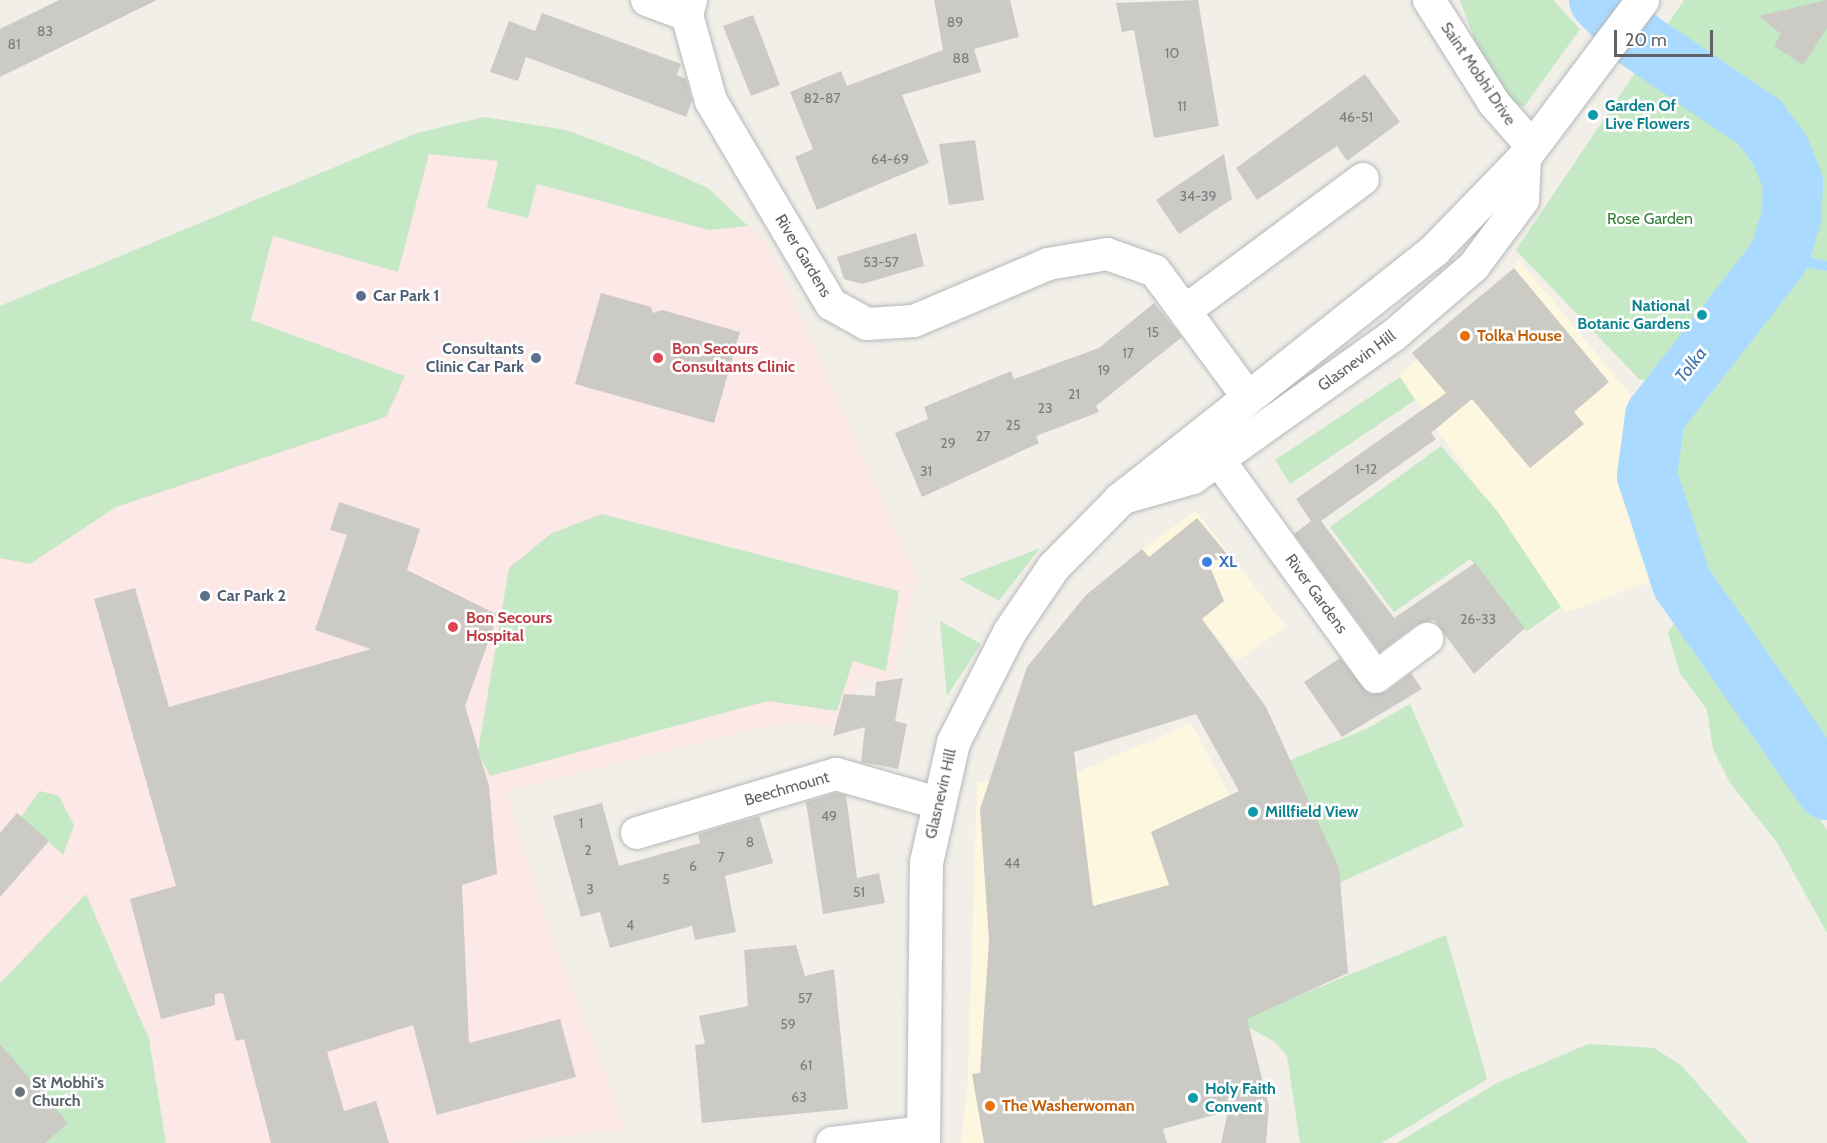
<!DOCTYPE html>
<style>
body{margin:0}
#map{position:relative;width:1827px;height:1143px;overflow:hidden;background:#f1efe8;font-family:Cabin,sans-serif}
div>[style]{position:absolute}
.commercial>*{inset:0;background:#fef7e0}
.medical>*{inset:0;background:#fce8e6}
.green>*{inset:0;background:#c5e8c5}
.stream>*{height:10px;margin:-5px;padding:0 5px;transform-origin:5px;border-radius:5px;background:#aadaff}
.river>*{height:60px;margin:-30px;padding:0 30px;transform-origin:30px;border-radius:30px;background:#aadaff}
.building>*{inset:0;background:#cccac5}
.roads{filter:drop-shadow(0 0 2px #b5b8bc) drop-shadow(0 0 2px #b5b8bc)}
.minor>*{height:32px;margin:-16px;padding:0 16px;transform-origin:16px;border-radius:16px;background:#fff}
.tertiary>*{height:33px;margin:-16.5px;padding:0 16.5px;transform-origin:16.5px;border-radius:16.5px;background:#fff}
.dots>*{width:16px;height:16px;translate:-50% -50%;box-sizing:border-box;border:3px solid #fff;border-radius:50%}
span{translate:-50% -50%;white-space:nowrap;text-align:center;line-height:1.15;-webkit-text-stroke:5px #fff;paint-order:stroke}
.number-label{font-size:14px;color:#7a7d7f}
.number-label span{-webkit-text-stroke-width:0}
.street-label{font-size:16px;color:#5f6368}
.culture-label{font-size:16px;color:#0d838f;font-weight:700}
.left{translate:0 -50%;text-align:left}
.right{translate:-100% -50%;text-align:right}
.park-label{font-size:16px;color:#348238}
.service-label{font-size:16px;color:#4e5e75;font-weight:700}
.food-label{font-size:16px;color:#c56008;font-weight:700}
.health-label{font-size:16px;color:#be3a42;font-weight:700}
.shop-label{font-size:16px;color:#366cbe;font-weight:700}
.worship-label{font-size:16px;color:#5b616d;font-weight:700}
.water-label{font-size:18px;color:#4174aa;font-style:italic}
.scale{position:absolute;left:1614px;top:30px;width:99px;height:27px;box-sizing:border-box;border:3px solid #5f6368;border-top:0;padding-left:8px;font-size:18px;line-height:21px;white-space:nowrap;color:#5f6368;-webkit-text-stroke:4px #fff;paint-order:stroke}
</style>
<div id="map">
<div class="commercial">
<div style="clip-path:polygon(1519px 260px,1630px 394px,1629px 471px,1656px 579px,1565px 613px,1399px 375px,1495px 293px)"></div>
<div style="clip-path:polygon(1196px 511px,1286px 627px,1237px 661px,1142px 549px)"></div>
<div style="clip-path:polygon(1191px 723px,1232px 800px,1175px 901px,1092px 1143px,961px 1143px,968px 1081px,977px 782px,1069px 776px)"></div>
</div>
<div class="medical">
<div style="clip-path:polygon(484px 117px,566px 130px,708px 188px,769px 245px,917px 577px,891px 684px,863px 677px,844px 725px,778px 724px,506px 791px,543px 911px,626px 1129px,503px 1143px,166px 1143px,149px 1039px,86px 894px,0 983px,0 306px,417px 133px)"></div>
</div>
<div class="green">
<div style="clip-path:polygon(1460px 0,1553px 0,1580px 29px,1524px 107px,1504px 100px,1487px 74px)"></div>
<div style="clip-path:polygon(1684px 0,1827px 0,1827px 758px,1697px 563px,1667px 502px,1681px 390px,1639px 379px,1516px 250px)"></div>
<div style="clip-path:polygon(484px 117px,566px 130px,636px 156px,708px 188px,748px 226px,709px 230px,537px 184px,528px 218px,487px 208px,498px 161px,429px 154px,398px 272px,273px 236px,251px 320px,405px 376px,386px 417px,116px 507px,30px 564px,0 558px,0 306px,417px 133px)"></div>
<div style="clip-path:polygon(1400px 377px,1415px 400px,1290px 484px,1275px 460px)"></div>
<div style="clip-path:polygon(1441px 446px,1498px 512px,1561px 607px,1527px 631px,1470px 559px,1394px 612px,1330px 527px)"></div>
<div style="clip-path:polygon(602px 514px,899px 591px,886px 671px,853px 661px,837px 711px,768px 701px,490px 776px,478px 752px,509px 568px,552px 533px)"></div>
<div style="clip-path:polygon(1040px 548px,999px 601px,959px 579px)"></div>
<div style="clip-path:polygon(1683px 610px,1827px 830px,1827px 933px,1776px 841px,1730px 783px,1713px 749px,1707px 710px,1680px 673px,1668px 633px)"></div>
<div style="clip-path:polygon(940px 621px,981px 644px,947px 696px)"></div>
<div style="clip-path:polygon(1410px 704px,1464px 826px,1339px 883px,1288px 761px,1366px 729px)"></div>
<div style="clip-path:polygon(40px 791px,59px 796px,74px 825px,63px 855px,21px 817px)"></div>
<div style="clip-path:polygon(86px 894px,149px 1039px,166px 1143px,0 1143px,0 983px)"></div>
<div style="clip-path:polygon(1446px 935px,1487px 1079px,1382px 1143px,1300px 1143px,1287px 1056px,1275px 1042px,1237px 1021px)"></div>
<div style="clip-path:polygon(1588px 1044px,1654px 1048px,1682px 1066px,1749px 1143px,1397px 1143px,1497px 1083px)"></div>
</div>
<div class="stream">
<div style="left:1779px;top:257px;width:49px;rotate:10.6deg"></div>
</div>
<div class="river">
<div style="left:1599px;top:0;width:54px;rotate:45.7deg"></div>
<div style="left:1637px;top:39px;width:148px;rotate:34.2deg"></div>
<div style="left:1759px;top:122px;width:35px;rotate:53deg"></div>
<div style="left:1780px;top:150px;width:35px;rotate:68deg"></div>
<div style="left:1793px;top:183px;width:35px;rotate:93deg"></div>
<div style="left:1791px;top:218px;width:41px;rotate:107.1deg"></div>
<div style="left:1779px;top:257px;width:202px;rotate:127.9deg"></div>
<div style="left:1655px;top:416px;width:61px;rotate:97.6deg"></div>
<div style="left:1647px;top:476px;width:113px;rotate:71.9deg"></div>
<div style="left:1682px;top:583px;width:253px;rotate:55deg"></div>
</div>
<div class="building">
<div style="clip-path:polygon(59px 0,157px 0,0 77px,0 29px)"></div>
<div style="clip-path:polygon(934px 0,1010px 0,1019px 37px,974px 49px,981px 72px,902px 95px,929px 163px,817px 210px,795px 157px,813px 149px,790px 92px,841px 71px,847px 86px,943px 50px)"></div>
<div style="clip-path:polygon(1198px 0,1219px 126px,1154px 138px,1134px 30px,1122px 32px,1116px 3px)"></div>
<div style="clip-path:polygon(1827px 0,1827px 28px,1803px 65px,1774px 46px,1781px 34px,1759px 16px)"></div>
<div style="clip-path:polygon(542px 13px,681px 64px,677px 75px,686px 79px,692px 101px,686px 117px,526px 57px,518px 81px,490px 72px,509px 21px,535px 31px)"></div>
<div style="clip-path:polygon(753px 15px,780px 85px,751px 96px,723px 26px)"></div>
<div style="clip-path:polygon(1365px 74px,1400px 122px,1347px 161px,1337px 146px,1257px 200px,1236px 168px)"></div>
<div style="clip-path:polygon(975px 140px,984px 200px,949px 205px,939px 144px)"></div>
<div style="clip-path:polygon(1224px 154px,1232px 199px,1179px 234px,1156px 200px)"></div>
<div style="clip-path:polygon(916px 233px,924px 266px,862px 284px,844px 279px,837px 257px)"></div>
<div style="clip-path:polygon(1514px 268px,1609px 382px,1574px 412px,1584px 424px,1530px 468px,1472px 399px,1431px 433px,1436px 439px,1321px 521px,1394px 618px,1475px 563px,1525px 628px,1474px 674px,1434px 620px,1416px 625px,1380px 652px,1294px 534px,1311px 521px,1296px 499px,1446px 393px,1412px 353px)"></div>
<div style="clip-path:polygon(601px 293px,651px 307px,653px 313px,662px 310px,740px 332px,714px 423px,575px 384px)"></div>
<div style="clip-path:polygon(1154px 303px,1182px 337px,1096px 406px,1099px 412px,1036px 436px,1039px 443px,922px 497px,895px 433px,928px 419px,924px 407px,1011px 371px,1014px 379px,1099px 348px)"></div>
<div style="clip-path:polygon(339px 502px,420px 529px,407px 570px,498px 615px,465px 706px,489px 786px,497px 874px,462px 885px,469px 1043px,560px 1019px,576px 1077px,437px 1115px,413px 1025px,327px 1052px,344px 1111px,376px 1101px,389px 1143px,271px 1143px,244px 1039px,236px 1041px,223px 993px,215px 994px,215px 1005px,161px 1019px,130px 899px,176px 886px,94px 599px,135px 588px,169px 707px,371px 649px,315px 630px,347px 535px,330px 530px)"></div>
<div style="clip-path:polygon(evenodd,1197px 518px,1227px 554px,1209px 564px,1224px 601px,1202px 619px,1266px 707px,1339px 868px,1348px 973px,1247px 1019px,1269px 1106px,1266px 1143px,1221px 1143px,1228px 1111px,1163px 1129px,1167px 1143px,984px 1143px,972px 1074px,980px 1073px,989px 941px,980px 809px,1027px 667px,1086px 595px,1142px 549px,1149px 557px,1197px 518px,1196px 714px,1239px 791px,1151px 832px,1169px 885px,1093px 906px,1074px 752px,1196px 714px)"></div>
<div style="clip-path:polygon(1340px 658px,1369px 694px,1386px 692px,1411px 673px,1422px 689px,1342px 737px,1304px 682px)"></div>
<div style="clip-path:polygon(903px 678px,895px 721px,907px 724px,898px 769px,861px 762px,865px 727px,833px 736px,844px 694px,875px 696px,876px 682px)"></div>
<div style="clip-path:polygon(836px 793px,846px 795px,857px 878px,879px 873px,885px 903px,823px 914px,806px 802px)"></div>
<div style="clip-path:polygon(602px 803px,619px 866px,700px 843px,698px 834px,759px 816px,773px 863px,725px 876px,736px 932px,695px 940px,692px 926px,610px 948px,600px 912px,581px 917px,553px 816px)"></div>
<div style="clip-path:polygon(17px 813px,49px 841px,0 897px,0 833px)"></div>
<div style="clip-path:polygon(796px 945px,805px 976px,834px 969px,848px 1109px,702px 1123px,695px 1045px,705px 1044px,699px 1016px,748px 1006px,744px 950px)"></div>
<div style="clip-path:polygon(0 1044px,68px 1123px,45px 1143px,0 1143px)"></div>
</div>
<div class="roads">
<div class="minor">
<div style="left:647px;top:0;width:43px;rotate:20.6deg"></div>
<div style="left:691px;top:0;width:16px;rotate:105deg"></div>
<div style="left:687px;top:15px;width:89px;rotate:74.4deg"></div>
<div style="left:711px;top:101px;width:236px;rotate:59.4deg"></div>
<div style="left:831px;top:304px;width:41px;rotate:29.1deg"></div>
<div style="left:867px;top:324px;width:47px;rotate:-3.7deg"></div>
<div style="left:914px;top:321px;width:146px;rotate:-23deg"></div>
<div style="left:1048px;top:264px;width:60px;rotate:-9.6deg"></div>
<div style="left:1107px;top:254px;width:51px;rotate:19.5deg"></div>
<div style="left:1155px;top:271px;width:155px;rotate:53.6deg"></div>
<div style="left:1429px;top:0;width:122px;rotate:57.7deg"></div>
<div style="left:1494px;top:103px;width:55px;rotate:48.7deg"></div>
<div style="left:1186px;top:310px;width:220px;rotate:-36.5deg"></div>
<div style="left:1218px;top:459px;width:269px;rotate:54.1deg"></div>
<div style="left:1376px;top:677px;width:64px;rotate:-36.7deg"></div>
<div style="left:1120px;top:499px;width:76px;rotate:-16deg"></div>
<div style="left:1193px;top:478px;width:245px;rotate:-35.4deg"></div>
<div style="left:1393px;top:336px;width:107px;rotate:-40.8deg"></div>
<div style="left:1474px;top:266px;width:82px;rotate:-53.4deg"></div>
<div style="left:1523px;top:200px;width:44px;rotate:-87.4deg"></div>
<div style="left:637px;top:833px;width:208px;rotate:-16.5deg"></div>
<div style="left:836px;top:774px;width:106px;rotate:15.9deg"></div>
<div style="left:832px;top:1143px;width:92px;rotate:-6.9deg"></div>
</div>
<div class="tertiary">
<div style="left:923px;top:1143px;width:281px;rotate:-89.4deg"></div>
<div style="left:926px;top:862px;width:123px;rotate:-77.3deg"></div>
<div style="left:953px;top:742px;width:123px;rotate:-63deg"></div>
<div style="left:1009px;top:632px;width:78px;rotate:-55.9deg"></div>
<div style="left:1053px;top:567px;width:95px;rotate:-45.4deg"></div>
<div style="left:1120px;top:499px;width:401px;rotate:-38.4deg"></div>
<div style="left:1434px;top:250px;width:131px;rotate:-45.9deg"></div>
<div style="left:1525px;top:156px;width:195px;rotate:-53.1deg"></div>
</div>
</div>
<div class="dots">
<div style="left:1593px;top:115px;background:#0f9aa8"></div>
<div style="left:361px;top:296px;background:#5c6f8a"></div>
<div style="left:1702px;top:315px;background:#0f9aa8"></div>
<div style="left:1465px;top:336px;background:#e8710a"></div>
<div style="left:536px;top:358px;background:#5c6f8a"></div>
<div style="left:658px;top:358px;background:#e0444e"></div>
<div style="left:1207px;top:562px;background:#3f7fe0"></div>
<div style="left:205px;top:596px;background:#5c6f8a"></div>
<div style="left:453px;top:627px;background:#e0444e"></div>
<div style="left:1253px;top:812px;background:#0f9aa8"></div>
<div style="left:20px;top:1092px;background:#6b7280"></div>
<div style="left:1193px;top:1098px;background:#0f9aa8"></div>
<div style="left:990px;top:1106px;background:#e8710a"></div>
</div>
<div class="number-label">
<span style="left:955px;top:22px">89</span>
<span style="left:45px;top:31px">83</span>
<span style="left:14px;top:44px">81</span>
<span style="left:1172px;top:53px">10</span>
<span style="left:961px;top:58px">88</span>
<span style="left:822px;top:98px">82-87</span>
<span style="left:1182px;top:106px">11</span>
<span style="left:1356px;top:117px">46-51</span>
<span style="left:890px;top:159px">64-69</span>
<span style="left:1198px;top:196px">34-39</span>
<span style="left:881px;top:262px">53-57</span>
<span style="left:1153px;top:332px">15</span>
<span style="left:1128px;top:353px">17</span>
<span style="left:1104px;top:370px">19</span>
<span style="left:1074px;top:394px">21</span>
<span style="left:1045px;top:408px">23</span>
<span style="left:1013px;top:425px">25</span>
<span style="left:983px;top:436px">27</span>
<span style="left:948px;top:443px">29</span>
<span style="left:1366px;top:469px">1-12</span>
<span style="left:926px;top:471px">31</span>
<span style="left:1478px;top:619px">26-33</span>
<span style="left:829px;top:816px">49</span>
<span style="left:581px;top:823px">1</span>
<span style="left:750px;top:842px">8</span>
<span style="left:588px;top:850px">2</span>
<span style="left:721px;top:857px">7</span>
<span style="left:1012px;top:863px">44</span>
<span style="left:693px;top:866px">6</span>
<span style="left:666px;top:879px">5</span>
<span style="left:590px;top:889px">3</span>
<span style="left:859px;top:892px">51</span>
<span style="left:630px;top:925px">4</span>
<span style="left:805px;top:998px">57</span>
<span style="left:788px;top:1024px">59</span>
<span style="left:806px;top:1065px">61</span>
<span style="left:799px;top:1097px">63</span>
</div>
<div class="street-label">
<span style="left:1478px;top:74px;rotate:56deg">Saint Mobhi Drive</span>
<span style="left:803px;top:256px;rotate:59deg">River Gardens</span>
<span style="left:1357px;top:361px;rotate:-36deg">Glasnevin Hill</span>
<span style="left:1316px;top:594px;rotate:54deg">River Gardens</span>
<span style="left:787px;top:789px;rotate:-16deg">Beechmount</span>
<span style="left:941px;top:794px;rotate:-77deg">Glasnevin Hill</span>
</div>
<div class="culture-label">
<span class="left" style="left:1605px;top:115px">Garden Of<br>Live Flowers</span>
<span class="right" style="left:1690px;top:315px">National<br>Botanic Gardens</span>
<span class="left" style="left:1265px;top:812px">Millfield View</span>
<span class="left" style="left:1205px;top:1098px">Holy Faith<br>Convent</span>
</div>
<div class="park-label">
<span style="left:1650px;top:219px">Rose Garden</span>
</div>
<div class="service-label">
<span class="left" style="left:373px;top:296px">Car Park 1</span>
<span class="right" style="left:524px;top:358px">Consultants<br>Clinic Car Park</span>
<span class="left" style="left:217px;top:596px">Car Park 2</span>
</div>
<div class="food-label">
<span class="left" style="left:1477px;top:336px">Tolka House</span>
<span class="left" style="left:1002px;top:1106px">The Washerwoman</span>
</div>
<div class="health-label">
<span class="left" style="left:672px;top:358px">Bon Secours<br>Consultants Clinic</span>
<span class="left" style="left:466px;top:627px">Bon Secours<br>Hospital</span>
</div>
<div class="shop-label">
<span class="left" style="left:1219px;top:562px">XL</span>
</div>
<div class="worship-label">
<span class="left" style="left:32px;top:1092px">St Mobhi's<br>Church</span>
</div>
<div class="water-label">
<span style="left:1691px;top:365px;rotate:-52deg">Tolka</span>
</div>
<div class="scale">20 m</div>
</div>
